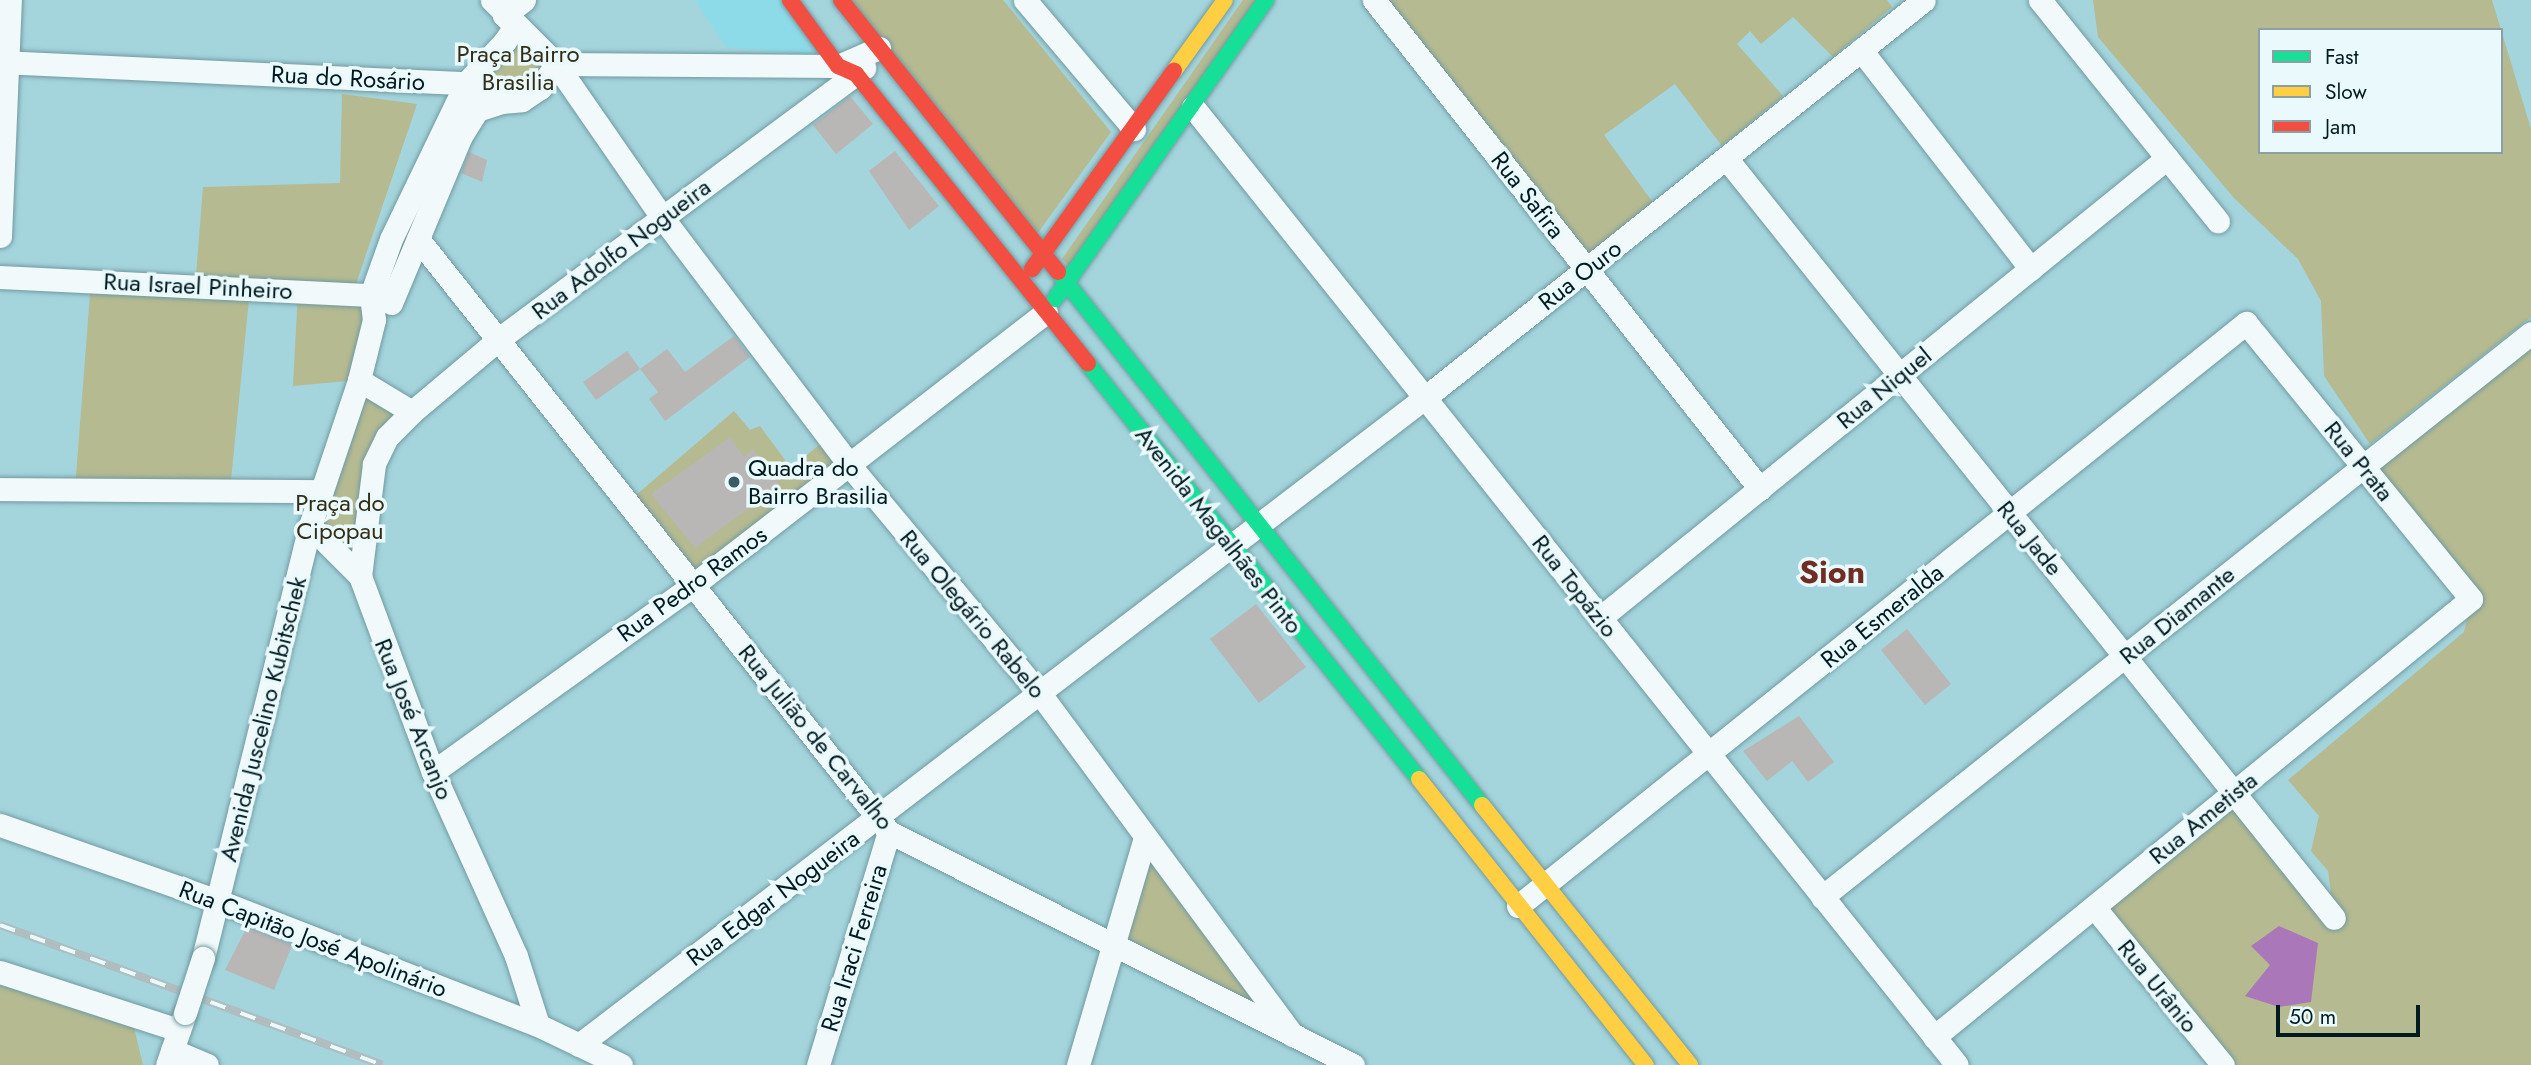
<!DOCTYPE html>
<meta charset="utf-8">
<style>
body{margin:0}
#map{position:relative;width:2531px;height:1065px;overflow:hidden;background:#a4d4dc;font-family:Jost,sans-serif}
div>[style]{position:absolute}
.built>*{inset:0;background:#8ddbe8}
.green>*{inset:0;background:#b5ba91}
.water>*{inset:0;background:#aa78b8}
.building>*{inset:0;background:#b9b6b6}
.roads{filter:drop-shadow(0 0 2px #719aa0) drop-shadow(0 0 2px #719aa0)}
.street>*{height:23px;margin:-11.5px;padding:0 11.5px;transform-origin:11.5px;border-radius:11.5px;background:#f1f9fa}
.fast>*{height:16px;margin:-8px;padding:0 8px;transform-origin:8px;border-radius:8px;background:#16e098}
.slow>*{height:16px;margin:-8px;padding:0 8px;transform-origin:8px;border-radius:8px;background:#ffcf43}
.jam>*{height:16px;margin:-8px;padding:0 8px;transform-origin:8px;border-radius:8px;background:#f24e42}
.rail>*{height:8px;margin-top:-4px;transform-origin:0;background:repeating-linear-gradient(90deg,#e9f9fc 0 16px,#b0bcbe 0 32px);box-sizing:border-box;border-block:2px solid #b0bcbe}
.bridges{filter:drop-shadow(0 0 2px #719aa0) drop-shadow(0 0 2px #719aa0)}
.street-bridge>*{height:23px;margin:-11.5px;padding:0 11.5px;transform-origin:11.5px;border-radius:11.5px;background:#f1f9fa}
.dots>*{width:19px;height:19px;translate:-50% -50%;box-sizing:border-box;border:4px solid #e9f9fc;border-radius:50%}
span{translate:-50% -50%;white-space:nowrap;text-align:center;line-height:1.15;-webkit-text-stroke:7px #e9f9fc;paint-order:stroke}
.park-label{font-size:24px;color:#342c15}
.street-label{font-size:24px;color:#001a1f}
.poi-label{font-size:24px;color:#001a1f}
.left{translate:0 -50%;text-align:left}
.district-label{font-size:32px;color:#712c23;font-weight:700}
.legend{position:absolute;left:2258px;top:28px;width:245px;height:126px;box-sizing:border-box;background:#e9f9fc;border:2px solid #8ca0a4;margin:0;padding:9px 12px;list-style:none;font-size:21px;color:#001a1f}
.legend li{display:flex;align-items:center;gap:14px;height:35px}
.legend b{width:35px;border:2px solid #8ca0a4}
.scale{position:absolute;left:2276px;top:1005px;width:144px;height:32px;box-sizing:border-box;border:4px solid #001a1f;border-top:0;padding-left:9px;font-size:21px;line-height:24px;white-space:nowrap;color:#001a1f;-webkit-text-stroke:5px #e9f9fc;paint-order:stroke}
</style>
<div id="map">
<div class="built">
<div style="clip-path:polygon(695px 0,778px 0,822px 56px,726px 47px)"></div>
</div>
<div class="green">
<div style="clip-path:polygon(848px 0,1003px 0,1111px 132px,1032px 241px)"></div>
<div style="clip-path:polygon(1243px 0,1260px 0,1071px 268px,1062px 259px)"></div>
<div style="clip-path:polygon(1383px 0,1887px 0,1892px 7px,1833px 57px,1793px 17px,1761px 44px,1750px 31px,1737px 44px,1783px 96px,1722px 146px,1675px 84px,1604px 135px,1656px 207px,1590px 259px)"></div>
<div style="clip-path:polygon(evenodd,2093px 0,2492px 0,2531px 129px,2531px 317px,2370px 444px,2324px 376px,2321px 301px,2298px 259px,2234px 198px,2098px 37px,2093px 0,2260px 30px,2501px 30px,2501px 152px,2260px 152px,2260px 30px)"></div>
<div style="clip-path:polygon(515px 26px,556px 64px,540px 88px,480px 98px,483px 64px)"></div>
<div style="clip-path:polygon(342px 94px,417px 104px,355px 287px,196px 275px,203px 187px,340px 183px)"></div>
<div style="clip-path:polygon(91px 281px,250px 289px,230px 490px,75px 489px)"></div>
<div style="clip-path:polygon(298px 291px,371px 295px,359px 380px,412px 412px,385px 442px,360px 576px,310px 526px,358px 380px,293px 386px)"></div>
<div style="clip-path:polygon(2531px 333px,2531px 1065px,2223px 1065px,2094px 907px,2234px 793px,2334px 916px,2328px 871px,2311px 851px,2319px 816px,2288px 780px,2464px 632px,2471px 599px,2363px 467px)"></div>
<div style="clip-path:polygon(734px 411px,750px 430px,760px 426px,791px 468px,819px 445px,838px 466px,694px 572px,635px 496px)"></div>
<div style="clip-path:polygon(1145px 838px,1293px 1035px,1114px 943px)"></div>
<div style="clip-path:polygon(0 985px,134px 1028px,143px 1065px,0 1065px)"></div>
</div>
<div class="water">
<div style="clip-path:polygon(2279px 926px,2318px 943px,2311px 1002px,2279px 1007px,2245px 996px,2270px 965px,2251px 946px)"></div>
</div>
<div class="building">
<div style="clip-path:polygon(850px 96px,873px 124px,836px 154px,813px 125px)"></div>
<div style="clip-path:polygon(895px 151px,939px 206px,909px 230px,869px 171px)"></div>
<div style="clip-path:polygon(469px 152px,487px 160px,482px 182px,461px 173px)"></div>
<div style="clip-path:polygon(734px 336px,750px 357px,665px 421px,649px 399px,658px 392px,640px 369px,667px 349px,685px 372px)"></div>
<div style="clip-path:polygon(627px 351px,640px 369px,596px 400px,583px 382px)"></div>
<div style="clip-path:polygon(730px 437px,744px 457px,753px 449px,780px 485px,695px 548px,651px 494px)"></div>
<div style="clip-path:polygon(1256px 604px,1306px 667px,1259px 703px,1210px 639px)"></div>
<div style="clip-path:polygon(1907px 629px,1951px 684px,1925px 705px,1881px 650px)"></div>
<div style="clip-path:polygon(1799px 716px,1834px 762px,1808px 782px,1792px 761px,1767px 781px,1743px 751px)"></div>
<div style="clip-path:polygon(247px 927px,292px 945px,274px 990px,225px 970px)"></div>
</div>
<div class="roads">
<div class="street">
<div style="left:492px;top:0;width:91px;rotate:45deg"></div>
<div style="left:556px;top:64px;width:186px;rotate:55.3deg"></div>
<div style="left:662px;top:217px;width:312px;rotate:52.9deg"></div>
<div style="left:850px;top:466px;width:298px;rotate:50.2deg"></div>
<div style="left:1041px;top:695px;width:423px;rotate:53.5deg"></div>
<div style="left:1025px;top:0;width:169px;rotate:49.8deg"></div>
<div style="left:1374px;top:0;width:623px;rotate:51.71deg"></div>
<div style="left:2040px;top:0;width:284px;rotate:51.2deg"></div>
<div style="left:1861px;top:50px;width:277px;rotate:52.2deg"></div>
<div style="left:0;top:62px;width:466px;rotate:2.6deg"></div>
<div style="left:466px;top:83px;width:21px;rotate:47deg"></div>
<div style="left:480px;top:98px;width:21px;rotate:11deg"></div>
<div style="left:501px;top:102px;width:21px;rotate:-5deg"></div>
<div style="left:522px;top:100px;width:22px;rotate:-34deg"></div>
<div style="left:540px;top:88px;width:29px;rotate:-56deg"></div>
<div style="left:556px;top:64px;width:282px;rotate:0.4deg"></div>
<div style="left:838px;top:66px;width:45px;rotate:-23.7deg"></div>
<div style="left:1193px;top:107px;width:1225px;rotate:51.43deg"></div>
<div style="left:1726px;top:158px;width:973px;rotate:51.34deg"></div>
<div style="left:0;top:236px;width:236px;rotate:-87.6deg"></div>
<div style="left:418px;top:239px;width:757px;rotate:51.54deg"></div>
<div style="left:889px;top:832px;width:519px;rotate:26.66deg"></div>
<div style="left:0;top:277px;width:371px;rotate:2.8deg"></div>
<div style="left:371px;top:295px;width:26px;rotate:-13deg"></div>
<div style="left:391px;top:303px;width:181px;rotate:-67.3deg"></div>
<div style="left:461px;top:136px;width:31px;rotate:-58deg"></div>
<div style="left:477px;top:110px;width:25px;rotate:-18deg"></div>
<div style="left:359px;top:380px;width:62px;rotate:31.1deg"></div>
<div style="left:412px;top:412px;width:114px;rotate:-40deg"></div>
<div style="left:499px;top:339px;width:455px;rotate:-36.6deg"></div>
<div style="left:412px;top:412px;width:35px;rotate:135deg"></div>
<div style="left:387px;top:437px;width:30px;rotate:116deg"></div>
<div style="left:374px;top:464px;width:113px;rotate:97.1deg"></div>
<div style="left:360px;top:576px;width:209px;rotate:69.6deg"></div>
<div style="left:433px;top:772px;width:202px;rotate:65.7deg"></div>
<div style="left:516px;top:956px;width:72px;rotate:72.3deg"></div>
<div style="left:0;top:489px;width:321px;rotate:0.4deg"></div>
<div style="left:310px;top:526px;width:71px;rotate:45deg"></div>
<div style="left:1600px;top:618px;width:730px;rotate:-39.05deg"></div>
<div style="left:433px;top:772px;width:320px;rotate:-35.7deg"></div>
<div style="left:693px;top:585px;width:446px;rotate:-37.7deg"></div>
<div style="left:0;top:825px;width:231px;rotate:19.2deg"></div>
<div style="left:218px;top:901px;width:343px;rotate:21.2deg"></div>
<div style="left:538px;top:1025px;width:92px;rotate:25.7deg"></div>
<div style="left:1822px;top:897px;width:906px;rotate:-38.5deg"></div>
<div style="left:1518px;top:906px;width:933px;rotate:-38.69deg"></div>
<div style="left:2246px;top:323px;width:356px;rotate:50.8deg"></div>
<div style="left:2471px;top:599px;width:693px;rotate:140.8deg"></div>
<div style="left:2094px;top:907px;width:204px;rotate:50.8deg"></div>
<div style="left:203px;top:958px;width:445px;rotate:-76.1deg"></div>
<div style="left:310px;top:526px;width:154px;rotate:-71.4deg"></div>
<div style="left:359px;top:380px;width:62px;rotate:-76deg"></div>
<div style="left:374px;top:320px;width:25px;rotate:-97deg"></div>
<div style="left:371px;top:295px;width:59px;rotate:-70.3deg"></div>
<div style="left:391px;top:239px;width:173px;rotate:-64.3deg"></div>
<div style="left:466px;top:83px;width:57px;rotate:-47.1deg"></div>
<div style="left:505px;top:41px;width:18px;rotate:-56deg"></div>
<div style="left:515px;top:26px;width:16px;rotate:-135deg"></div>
<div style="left:504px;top:15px;width:25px;rotate:-37deg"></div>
<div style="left:0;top:972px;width:188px;rotate:18deg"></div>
<div style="left:579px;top:1045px;width:1068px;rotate:-37.43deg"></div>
<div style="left:1427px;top:396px;width:635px;rotate:-38.55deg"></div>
<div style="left:172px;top:1050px;width:38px;rotate:23deg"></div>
<div style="left:167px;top:1065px;width:52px;rotate:-70.9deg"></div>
<div style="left:818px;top:1065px;width:244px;rotate:-73.1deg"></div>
<div style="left:1078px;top:1065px;width:237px;rotate:-73.6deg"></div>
</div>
<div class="fast">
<div style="left:1058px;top:272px;width:681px;rotate:51.5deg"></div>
<div style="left:1055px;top:299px;width:366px;rotate:-54.8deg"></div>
<div style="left:1088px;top:364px;width:531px;rotate:51.42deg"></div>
</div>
<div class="slow">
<div style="left:1174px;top:71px;width:87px;rotate:-54.3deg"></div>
<div style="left:1419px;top:779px;width:365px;rotate:51.6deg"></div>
<div style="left:1482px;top:805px;width:333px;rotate:51.3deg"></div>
</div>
<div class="jam">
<div style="left:790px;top:0;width:82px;rotate:54deg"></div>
<div style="left:838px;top:66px;width:20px;rotate:24deg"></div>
<div style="left:856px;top:74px;width:371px;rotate:51.3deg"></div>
<div style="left:841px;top:0;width:348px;rotate:51.4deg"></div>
<div style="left:1032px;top:269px;width:244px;rotate:-54.4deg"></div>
</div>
</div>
<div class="rail">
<div style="left:0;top:925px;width:407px;rotate:20.1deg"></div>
</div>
<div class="bridges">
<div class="street-bridge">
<div style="left:185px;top:1013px;width:58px;rotate:-71.9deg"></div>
</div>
</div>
<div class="dots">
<div style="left:734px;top:482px;background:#395b61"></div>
</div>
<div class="park-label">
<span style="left:518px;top:68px">Praça Bairro<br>Brasilia</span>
<span style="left:340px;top:517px">Praça do<br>Cipopau</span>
</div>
<div class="street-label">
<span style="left:348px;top:78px;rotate:3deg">Rua do Rosário</span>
<span style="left:1528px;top:195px;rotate:52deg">Rua Safira</span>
<span style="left:621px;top:249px;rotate:-37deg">Rua Adolfo Nogueira</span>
<span style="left:1580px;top:275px;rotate:-38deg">Rua Ouro</span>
<span style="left:198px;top:286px;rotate:3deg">Rua Israel Pinheiro</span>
<span style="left:1884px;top:388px;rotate:-39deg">Rua Niquel</span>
<span style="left:2359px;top:461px;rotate:51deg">Rua Prata</span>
<span style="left:1219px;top:530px;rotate:52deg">Avenida Magalhães Pinto</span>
<span style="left:2030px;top:538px;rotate:51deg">Rua Jade</span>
<span style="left:692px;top:584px;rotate:-36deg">Rua Pedro Ramos</span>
<span style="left:1575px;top:586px;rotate:52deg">Rua Topázio</span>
<span style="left:973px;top:614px;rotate:50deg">Rua Olegário Rabelo</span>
<span style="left:2177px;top:615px;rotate:-39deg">Rua Diamante</span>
<span style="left:1882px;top:616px;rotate:-39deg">Rua Esmeralda</span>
<span style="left:263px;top:719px;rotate:-76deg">Avenida Juscelino Kubitschek</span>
<span style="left:414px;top:719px;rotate:68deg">Rua José Arcanjo</span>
<span style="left:816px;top:737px;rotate:51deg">Rua Julião de Carvalho</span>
<span style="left:2203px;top:818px;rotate:-39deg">Rua Ametista</span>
<span style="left:773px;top:898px;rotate:-37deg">Rua Edgar Nogueira</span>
<span style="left:313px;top:939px;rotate:21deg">Rua Capitão José Apolinário</span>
<span style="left:854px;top:948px;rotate:-73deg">Rua Iraci Ferreira</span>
<span style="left:2158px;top:986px;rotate:51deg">Rua Urânio</span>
</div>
<div class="poi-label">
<span class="left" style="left:748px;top:482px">Quadra do<br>Bairro Brasilia</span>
</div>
<div class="district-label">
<span style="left:1832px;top:572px">Sion</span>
</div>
<ul class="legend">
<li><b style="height:9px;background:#16e098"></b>Fast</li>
<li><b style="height:9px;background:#ffcf43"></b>Slow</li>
<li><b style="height:9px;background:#f24e42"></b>Jam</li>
</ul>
<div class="scale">50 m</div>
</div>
